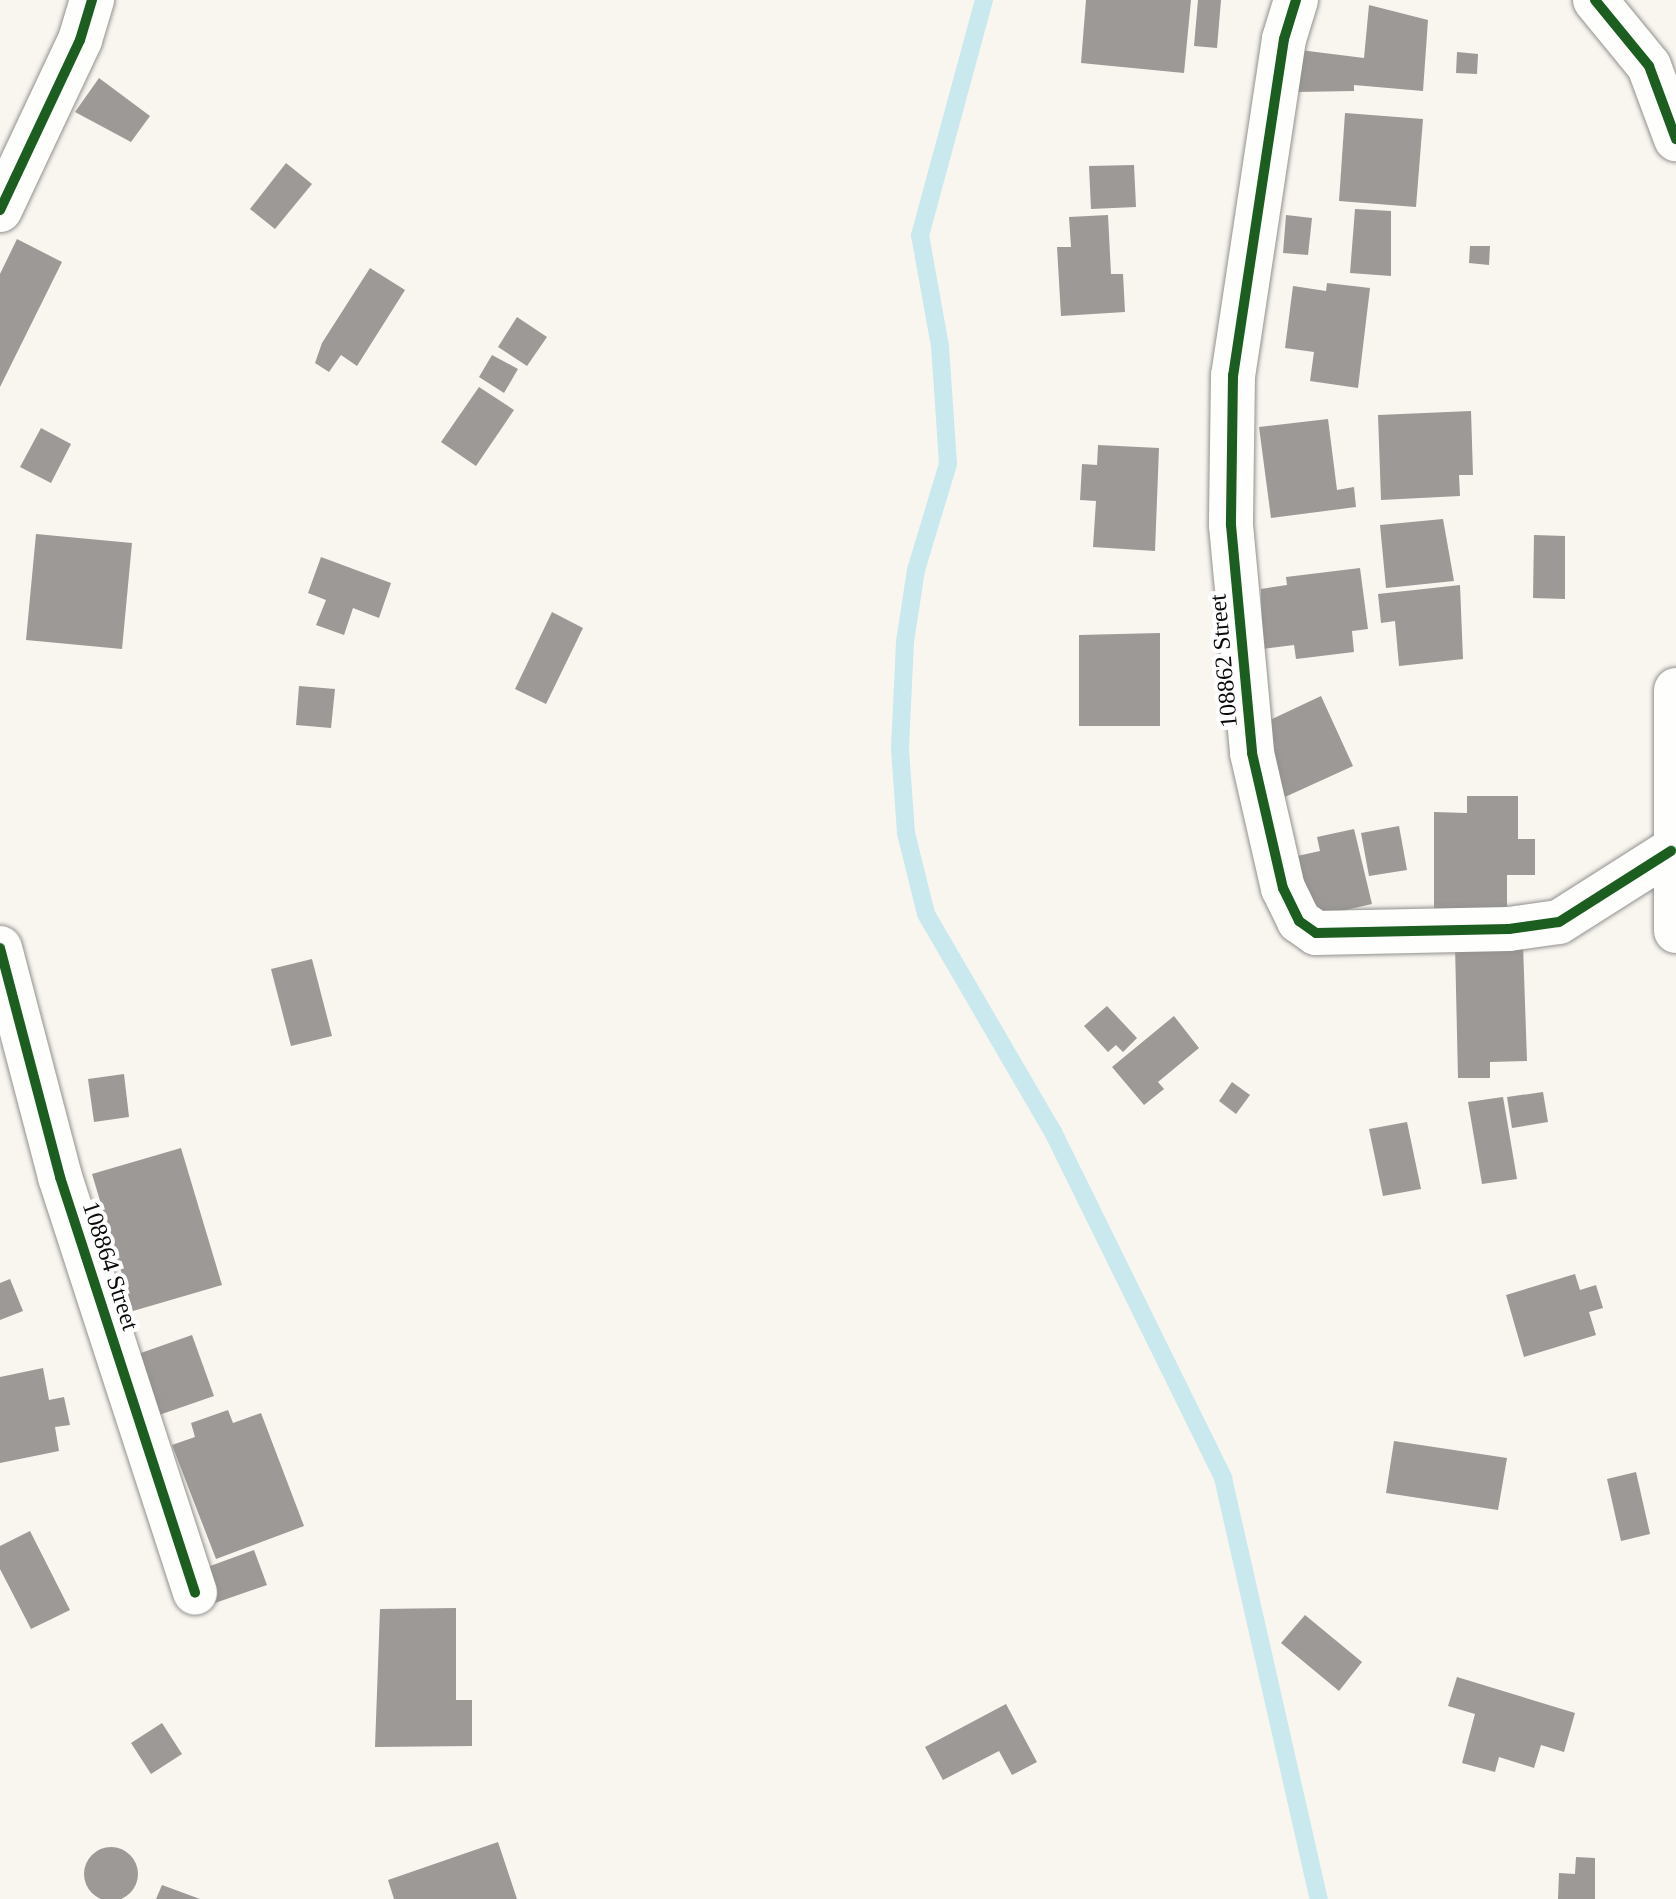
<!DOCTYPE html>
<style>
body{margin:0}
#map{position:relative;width:1676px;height:1899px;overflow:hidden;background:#f9f6f0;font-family:"Times New Roman",serif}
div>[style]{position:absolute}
.stream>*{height:18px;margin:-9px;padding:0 9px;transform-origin:9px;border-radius:9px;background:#cae9ef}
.building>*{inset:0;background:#9c9996}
.round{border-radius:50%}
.roads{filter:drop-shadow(0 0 2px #92918e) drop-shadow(0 0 2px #92918e)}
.street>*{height:44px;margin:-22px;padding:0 22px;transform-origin:22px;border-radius:22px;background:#fefefd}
.cycleway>*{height:10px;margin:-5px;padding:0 5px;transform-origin:5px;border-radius:5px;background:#1b5e20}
span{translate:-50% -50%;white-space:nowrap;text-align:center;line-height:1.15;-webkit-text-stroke:8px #fff;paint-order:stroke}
.street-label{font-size:24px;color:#0b0b0b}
</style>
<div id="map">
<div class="stream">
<div style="left:984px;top:0;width:244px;rotate:105.2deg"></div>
<div style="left:920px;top:235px;width:113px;rotate:79.8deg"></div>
<div style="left:940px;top:346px;width:118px;rotate:86.1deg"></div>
<div style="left:948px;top:464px;width:111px;rotate:106.8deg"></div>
<div style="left:916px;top:570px;width:73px;rotate:98.7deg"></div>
<div style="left:905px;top:642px;width:107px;rotate:92.7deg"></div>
<div style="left:900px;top:749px;width:84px;rotate:85.9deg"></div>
<div style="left:906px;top:833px;width:83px;rotate:76.1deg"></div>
<div style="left:926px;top:914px;width:252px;rotate:59.8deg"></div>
<div style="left:1053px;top:1132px;width:386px;rotate:63.8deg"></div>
<div style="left:1223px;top:1478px;width:432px;rotate:77.2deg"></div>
</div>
<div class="building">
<div style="clip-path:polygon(1086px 0,1191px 0,1184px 73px,1081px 63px)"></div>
<div style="clip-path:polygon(1198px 0,1221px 0,1217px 48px,1194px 46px)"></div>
<div style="clip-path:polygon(1369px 5px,1428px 20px,1423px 91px,1354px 85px,1354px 91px,1296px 92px,1300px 50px,1364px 58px)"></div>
<div style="clip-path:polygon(1457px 52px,1478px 54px,1477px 74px,1456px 73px)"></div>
<div style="clip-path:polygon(99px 78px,150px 116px,131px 142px,75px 112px)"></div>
<div style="clip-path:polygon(1345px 113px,1423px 119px,1416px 207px,1339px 201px)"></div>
<div style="clip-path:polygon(286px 163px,312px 184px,275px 229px,250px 209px)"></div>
<div style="clip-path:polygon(1134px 165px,1136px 207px,1091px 209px,1089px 166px)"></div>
<div style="clip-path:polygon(1355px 209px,1391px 211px,1391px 276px,1350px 273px)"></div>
<div style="clip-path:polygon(1108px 215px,1111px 274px,1123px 274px,1125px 312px,1061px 316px,1057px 247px,1071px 247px,1069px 217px)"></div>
<div style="clip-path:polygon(1286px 215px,1312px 218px,1308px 255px,1283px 253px)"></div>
<div style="clip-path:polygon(17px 239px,62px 262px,0 387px,0 274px)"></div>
<div style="clip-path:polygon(1470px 246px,1490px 246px,1489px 265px,1469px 263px)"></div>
<div style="clip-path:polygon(370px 268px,405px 290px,357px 366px,341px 355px,329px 372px,315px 363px,322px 343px)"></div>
<div style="clip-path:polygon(1327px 283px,1370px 288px,1358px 388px,1310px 381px,1314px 352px,1285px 348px,1293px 286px,1326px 291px)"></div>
<div style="clip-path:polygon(517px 317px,547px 337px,527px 366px,498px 347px)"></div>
<div style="clip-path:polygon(492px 355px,518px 369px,504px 393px,479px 377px)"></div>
<div style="clip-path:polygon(479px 387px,514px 410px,476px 466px,441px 442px)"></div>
<div style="clip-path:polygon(1471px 411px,1473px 475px,1459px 475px,1460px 496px,1381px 500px,1378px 415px)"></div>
<div style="clip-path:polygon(1328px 419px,1337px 490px,1354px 487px,1356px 507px,1271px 518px,1259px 427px)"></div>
<div style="clip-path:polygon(41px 428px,71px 444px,51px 483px,20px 467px)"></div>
<div style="clip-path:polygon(1098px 445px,1159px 448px,1155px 551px,1093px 547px,1096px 501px,1080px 500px,1082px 464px,1097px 465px)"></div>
<div style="clip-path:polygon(1443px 519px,1454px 581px,1386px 588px,1380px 525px)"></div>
<div style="clip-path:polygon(36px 534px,132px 543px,122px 649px,26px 640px)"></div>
<div style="clip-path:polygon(1534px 535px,1565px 536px,1565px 599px,1533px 598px)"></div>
<div style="clip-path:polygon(321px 557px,391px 583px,379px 618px,353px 608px,344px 635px,316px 625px,326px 600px,308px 593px)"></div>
<div style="clip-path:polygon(1360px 568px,1368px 629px,1352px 631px,1354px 652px,1296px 659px,1294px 645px,1262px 649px,1261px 589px,1287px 585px,1286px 577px)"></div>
<div style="clip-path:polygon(1460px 585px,1463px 659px,1399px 666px,1395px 621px,1381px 623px,1378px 594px)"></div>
<div style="clip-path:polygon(552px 612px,583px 628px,546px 704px,515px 689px)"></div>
<div style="clip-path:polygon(1160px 633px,1160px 726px,1079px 726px,1079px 635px)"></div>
<div style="clip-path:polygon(299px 686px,335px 689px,331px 728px,296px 725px)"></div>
<div style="clip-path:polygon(1321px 696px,1353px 766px,1285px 797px,1253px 728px)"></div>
<div style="clip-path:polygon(1467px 796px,1518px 796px,1518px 839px,1535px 839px,1535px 875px,1507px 875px,1507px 909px,1434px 909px,1434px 812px,1467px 813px)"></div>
<div style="clip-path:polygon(1399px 826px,1407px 870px,1369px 876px,1361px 833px)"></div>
<div style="clip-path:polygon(1354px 829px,1372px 904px,1303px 920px,1288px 858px,1320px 851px,1317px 837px)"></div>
<div style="clip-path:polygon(1523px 944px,1527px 1061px,1490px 1062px,1490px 1078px,1458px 1078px,1455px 945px)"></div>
<div style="clip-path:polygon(312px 959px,332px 1036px,291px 1046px,271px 969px)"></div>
<div style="clip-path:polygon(1107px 1006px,1137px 1038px,1123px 1052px,1116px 1045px,1108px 1052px,1084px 1026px)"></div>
<div style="clip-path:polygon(1174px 1016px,1199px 1048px,1158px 1082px,1164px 1089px,1144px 1105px,1112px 1067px)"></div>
<div style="clip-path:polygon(124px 1074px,129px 1117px,94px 1122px,88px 1079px)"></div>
<div style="clip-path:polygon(1232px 1082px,1250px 1095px,1236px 1114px,1219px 1101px)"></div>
<div style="clip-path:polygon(1543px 1092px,1548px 1122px,1512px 1128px,1507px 1097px)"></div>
<div style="clip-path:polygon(1503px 1097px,1517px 1179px,1482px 1184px,1468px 1102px)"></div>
<div style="clip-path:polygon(1407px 1122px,1421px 1189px,1383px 1196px,1369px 1129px)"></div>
<div style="clip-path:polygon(181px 1148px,222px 1285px,133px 1311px,92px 1174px)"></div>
<div style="clip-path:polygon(1575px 1274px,1580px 1290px,1596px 1285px,1603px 1308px,1589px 1312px,1596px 1335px,1524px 1357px,1506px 1295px)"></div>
<div style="clip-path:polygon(10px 1279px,23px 1311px,0 1320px,0 1283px)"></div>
<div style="clip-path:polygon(192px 1335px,214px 1396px,159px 1415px,138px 1354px)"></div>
<div style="clip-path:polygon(43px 1368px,49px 1400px,64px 1397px,70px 1425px,55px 1427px,59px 1451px,0 1463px,0 1377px)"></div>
<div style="clip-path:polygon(228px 1410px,233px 1423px,261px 1413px,304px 1526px,216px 1559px,172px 1445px,195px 1437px,191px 1423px)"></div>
<div style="clip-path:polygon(1394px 1441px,1507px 1458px,1498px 1510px,1386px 1493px)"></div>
<div style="clip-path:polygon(1636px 1472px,1650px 1534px,1621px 1541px,1607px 1479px)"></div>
<div style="clip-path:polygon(30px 1531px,70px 1610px,31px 1629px,0 1569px,0 1546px)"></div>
<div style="clip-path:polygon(254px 1550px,267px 1585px,215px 1603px,202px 1569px)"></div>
<div style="clip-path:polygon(456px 1608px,456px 1700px,472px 1700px,472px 1746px,375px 1747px,380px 1609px)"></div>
<div style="clip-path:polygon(1305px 1615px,1362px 1662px,1339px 1691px,1281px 1643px)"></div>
<div style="clip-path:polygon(1457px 1677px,1575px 1713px,1564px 1752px,1541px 1745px,1534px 1768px,1499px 1757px,1495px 1772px,1462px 1763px,1475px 1714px,1448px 1706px)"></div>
<div style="clip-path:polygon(1006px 1704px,1037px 1762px,1012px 1775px,999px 1751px,943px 1780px,925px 1747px)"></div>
<div style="clip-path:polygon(162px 1723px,182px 1754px,151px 1774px,131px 1743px)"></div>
<div style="clip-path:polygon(498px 1842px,517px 1899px,394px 1899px,388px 1880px)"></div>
<div class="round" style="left:84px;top:1847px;width:54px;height:54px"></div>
<div style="clip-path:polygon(1576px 1857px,1595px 1858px,1595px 1899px,1558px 1899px,1559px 1873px,1575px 1874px)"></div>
<div style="clip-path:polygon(162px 1885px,200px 1899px,156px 1899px)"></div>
</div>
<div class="roads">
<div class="street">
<div style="left:1296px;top:0;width:41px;rotate:107.1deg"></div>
<div style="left:1284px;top:39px;width:340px;rotate:98.6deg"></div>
<div style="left:1233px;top:375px;width:150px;rotate:90.8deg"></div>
<div style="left:1231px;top:525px;width:229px;rotate:84.7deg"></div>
<div style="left:1252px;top:753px;width:139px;rotate:77.1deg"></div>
<div style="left:1283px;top:888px;width:37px;rotate:64deg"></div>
<div style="left:1299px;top:921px;width:21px;rotate:35deg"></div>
<div style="left:1316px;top:933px;width:193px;rotate:-1.2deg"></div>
<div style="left:1509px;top:929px;width:50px;rotate:-8deg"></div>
<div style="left:1559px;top:922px;width:133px;rotate:-32.4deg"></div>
<div style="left:1595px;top:0;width:85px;rotate:50.7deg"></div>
<div style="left:1649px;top:66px;width:78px;rotate:69.7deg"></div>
<div style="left:0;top:210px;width:188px;rotate:-64.8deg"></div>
<div style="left:80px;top:40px;width:42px;rotate:-73.3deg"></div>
<div style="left:1676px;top:690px;width:241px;rotate:90deg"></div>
<div style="left:0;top:948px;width:237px;rotate:75.3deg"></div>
<div style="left:60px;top:1177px;width:437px;rotate:72deg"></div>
</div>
</div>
<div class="cycleway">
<div style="left:1296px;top:0;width:41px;rotate:107.1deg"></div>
<div style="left:1284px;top:39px;width:340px;rotate:98.6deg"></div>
<div style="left:1233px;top:375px;width:150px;rotate:90.8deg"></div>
<div style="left:1231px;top:525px;width:229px;rotate:84.7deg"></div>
<div style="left:1252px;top:753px;width:139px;rotate:77.1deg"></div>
<div style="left:1283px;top:888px;width:37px;rotate:64deg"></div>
<div style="left:1299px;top:921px;width:21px;rotate:35deg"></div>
<div style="left:1316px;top:933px;width:193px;rotate:-1.2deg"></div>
<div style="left:1509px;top:929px;width:50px;rotate:-8deg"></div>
<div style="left:1559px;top:922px;width:133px;rotate:-32.4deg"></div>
<div style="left:1595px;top:0;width:85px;rotate:50.7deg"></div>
<div style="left:1649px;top:66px;width:78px;rotate:69.7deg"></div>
<div style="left:0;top:210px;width:188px;rotate:-64.8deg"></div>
<div style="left:80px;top:40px;width:42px;rotate:-73.3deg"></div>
<div style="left:0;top:948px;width:237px;rotate:75.3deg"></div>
<div style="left:60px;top:1177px;width:437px;rotate:72deg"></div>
</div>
<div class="street-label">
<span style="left:1224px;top:661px;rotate:-95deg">108862 Street</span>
<span style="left:110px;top:1266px;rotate:72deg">108864 Street</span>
</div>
</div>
